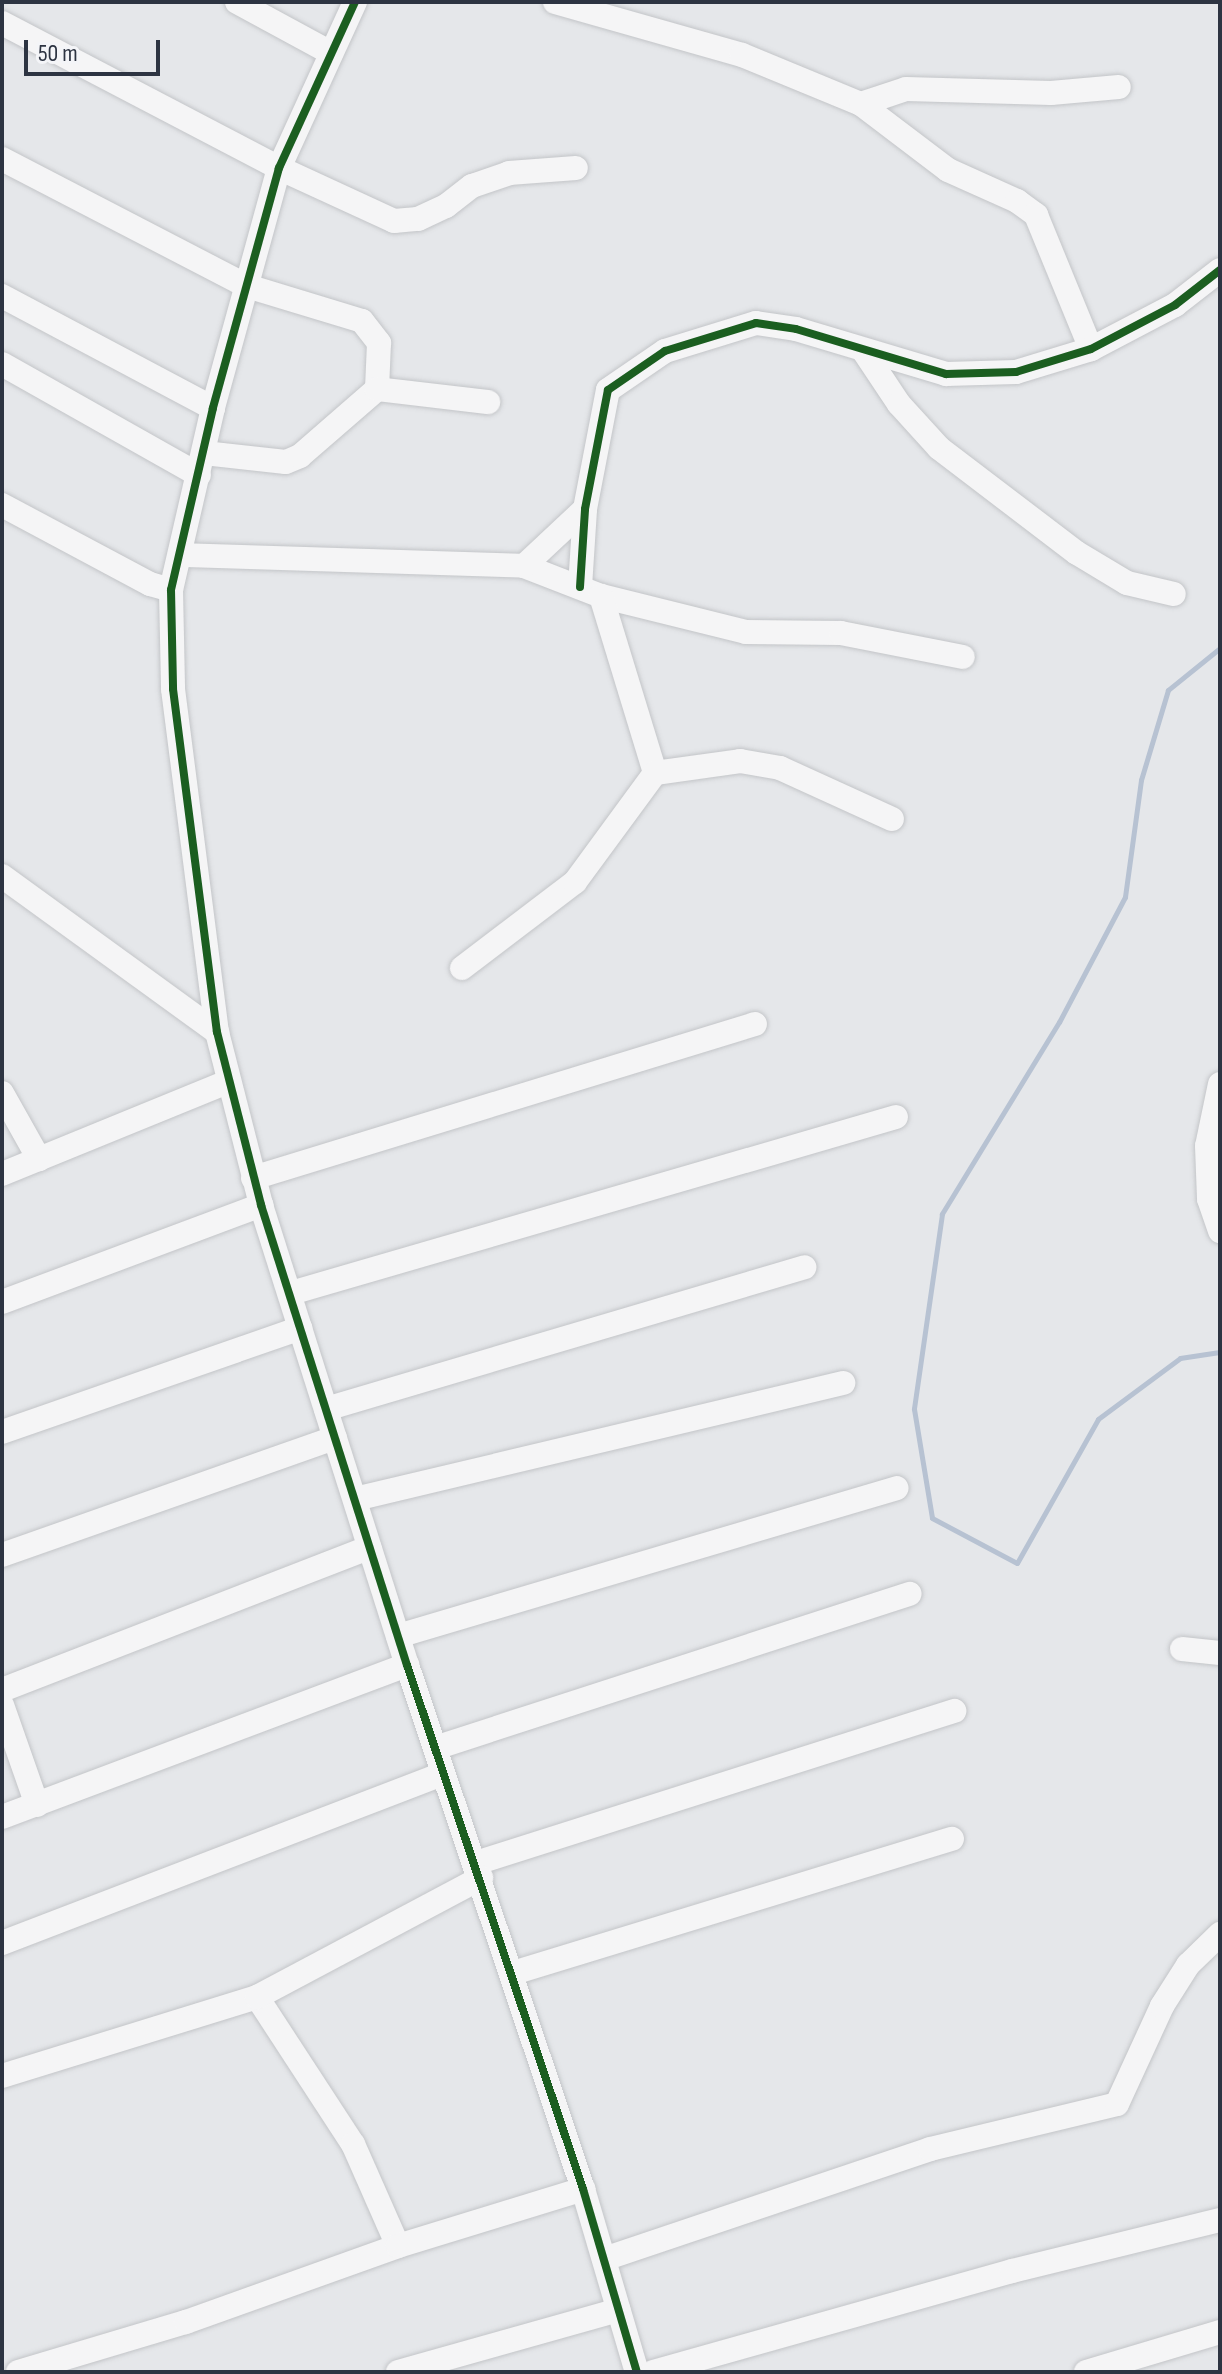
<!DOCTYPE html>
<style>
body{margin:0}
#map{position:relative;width:1222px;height:2374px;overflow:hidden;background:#e5e7ea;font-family:"Sofia Sans Condensed",sans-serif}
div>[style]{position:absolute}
.stream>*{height:5px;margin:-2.5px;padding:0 2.5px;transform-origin:2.5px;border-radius:2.5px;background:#b7c2d2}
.roads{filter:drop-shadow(0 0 2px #c3c5c8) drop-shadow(0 0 2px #c3c5c8)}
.minor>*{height:24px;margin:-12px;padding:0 12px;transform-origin:12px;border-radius:12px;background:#f5f5f6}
.cycleway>*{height:8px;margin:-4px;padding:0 4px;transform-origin:4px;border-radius:4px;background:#1b5e20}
span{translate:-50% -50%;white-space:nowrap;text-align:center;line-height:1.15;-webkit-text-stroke:7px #f4f5f8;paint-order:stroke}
.frame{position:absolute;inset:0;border:4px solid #2d3442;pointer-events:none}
.scale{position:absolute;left:24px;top:40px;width:136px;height:36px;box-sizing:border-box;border:4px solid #2d3442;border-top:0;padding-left:10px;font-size:24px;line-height:28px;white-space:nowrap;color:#2d3442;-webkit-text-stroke:6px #f4f5f8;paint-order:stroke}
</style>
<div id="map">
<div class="stream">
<div style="left:1220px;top:648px;width:67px;rotate:141.1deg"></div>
<div style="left:1168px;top:690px;width:94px;rotate:106.7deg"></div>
<div style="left:1141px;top:780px;width:118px;rotate:97.8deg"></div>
<div style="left:1125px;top:897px;width:141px;rotate:117.8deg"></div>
<div style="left:1059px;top:1022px;width:225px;rotate:121.4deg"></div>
<div style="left:942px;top:1214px;width:197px;rotate:98.2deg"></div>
<div style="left:914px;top:1409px;width:110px;rotate:80.6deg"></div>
<div style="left:932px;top:1518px;width:96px;rotate:27.9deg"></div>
<div style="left:1017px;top:1563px;width:165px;rotate:-60.6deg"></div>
<div style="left:1098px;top:1419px;width:102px;rotate:-36.6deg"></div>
<div style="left:1180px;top:1358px;width:40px;rotate:-8.5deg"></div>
</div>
<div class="roads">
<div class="minor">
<div style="left:237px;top:2px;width:107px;rotate:28.5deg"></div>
<div style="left:355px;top:2px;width:183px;rotate:114.6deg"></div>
<div style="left:279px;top:168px;width:249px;rotate:105.4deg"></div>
<div style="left:213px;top:408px;width:187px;rotate:103deg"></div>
<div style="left:171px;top:590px;width:99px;rotate:88.8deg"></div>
<div style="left:173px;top:689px;width:346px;rotate:82.7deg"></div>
<div style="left:217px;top:1032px;width:179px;rotate:75.7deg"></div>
<div style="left:261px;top:1205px;width:483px;rotate:72.4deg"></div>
<div style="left:407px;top:1665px;width:553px;rotate:71.43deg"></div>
<div style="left:583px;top:2189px;width:191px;rotate:73.6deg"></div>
<div style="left:555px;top:2px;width:194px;rotate:15.8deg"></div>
<div style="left:742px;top:55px;width:129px;rotate:22.4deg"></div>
<div style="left:861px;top:104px;width:109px;rotate:37.2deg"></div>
<div style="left:948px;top:170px;width:76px;rotate:24.2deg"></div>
<div style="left:1017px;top:201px;width:24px;rotate:36deg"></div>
<div style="left:1036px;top:215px;width:145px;rotate:67.7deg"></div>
<div style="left:2px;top:23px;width:313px;rotate:27.6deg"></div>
<div style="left:279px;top:168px;width:127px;rotate:24.7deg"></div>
<div style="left:394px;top:221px;width:24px;rotate:-5deg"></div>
<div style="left:418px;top:219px;width:31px;rotate:-25deg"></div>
<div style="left:446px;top:206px;width:33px;rotate:-38deg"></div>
<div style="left:472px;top:186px;width:39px;rotate:-19deg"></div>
<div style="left:509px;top:173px;width:67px;rotate:-4.3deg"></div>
<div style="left:861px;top:104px;width:47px;rotate:-18.4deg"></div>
<div style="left:906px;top:89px;width:145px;rotate:1.6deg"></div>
<div style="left:1051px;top:93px;width:68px;rotate:-5deg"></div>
<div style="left:2px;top:159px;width:276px;rotate:27.4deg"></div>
<div style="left:247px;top:286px;width:120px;rotate:16.9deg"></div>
<div style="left:362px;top:321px;width:28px;rotate:52deg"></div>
<div style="left:379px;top:343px;width:46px;rotate:92.5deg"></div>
<div style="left:2px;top:296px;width:239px;rotate:28deg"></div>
<div style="left:863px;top:350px;width:65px;rotate:56.3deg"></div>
<div style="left:899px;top:404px;width:59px;rotate:47.7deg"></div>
<div style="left:939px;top:448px;width:173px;rotate:37.3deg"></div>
<div style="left:1077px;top:553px;width:58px;rotate:31deg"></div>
<div style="left:1127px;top:583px;width:48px;rotate:13.2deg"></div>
<div style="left:2px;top:364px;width:226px;rotate:29.4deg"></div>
<div style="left:204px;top:453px;width:82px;rotate:6.3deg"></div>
<div style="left:286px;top:462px;width:15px;rotate:-23deg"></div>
<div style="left:300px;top:456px;width:102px;rotate:-41deg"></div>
<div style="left:377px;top:389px;width:112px;rotate:6.7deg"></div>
<div style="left:2px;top:505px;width:168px;rotate:28.1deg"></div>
<div style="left:150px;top:584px;width:22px;rotate:16deg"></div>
<div style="left:182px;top:555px;width:342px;rotate:1.8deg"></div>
<div style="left:524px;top:566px;width:83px;rotate:21.3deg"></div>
<div style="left:601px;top:596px;width:149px;rotate:13.9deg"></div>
<div style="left:746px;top:632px;width:95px;rotate:0.6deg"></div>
<div style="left:841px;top:633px;width:124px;rotate:11.1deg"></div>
<div style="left:524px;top:566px;width:83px;rotate:-43.1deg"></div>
<div style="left:580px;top:587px;width:78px;rotate:-86.3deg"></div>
<div style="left:585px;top:509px;width:121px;rotate:-79.1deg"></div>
<div style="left:608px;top:390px;width:69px;rotate:-34.4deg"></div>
<div style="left:665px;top:351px;width:95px;rotate:-17.1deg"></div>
<div style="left:756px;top:323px;width:40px;rotate:8.5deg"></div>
<div style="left:796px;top:329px;width:157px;rotate:16.7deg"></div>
<div style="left:946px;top:374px;width:70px;rotate:-1.6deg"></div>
<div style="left:1016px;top:372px;width:78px;rotate:-17deg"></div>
<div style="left:1091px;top:349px;width:95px;rotate:-27.6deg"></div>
<div style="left:1175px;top:305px;width:57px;rotate:-37.9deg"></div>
<div style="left:601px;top:596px;width:185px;rotate:73deg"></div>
<div style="left:2px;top:876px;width:266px;rotate:36deg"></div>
<div style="left:462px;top:968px;width:142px;rotate:-37.3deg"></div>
<div style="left:575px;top:882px;width:135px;rotate:-53.7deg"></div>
<div style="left:655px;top:773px;width:86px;rotate:-8deg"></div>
<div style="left:740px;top:761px;width:41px;rotate:9.9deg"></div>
<div style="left:780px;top:768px;width:123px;rotate:24.5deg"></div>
<div style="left:1220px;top:1084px;width:63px;rotate:101.8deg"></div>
<div style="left:1207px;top:1146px;width:53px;rotate:87.8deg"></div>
<div style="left:1209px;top:1199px;width:34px;rotate:71deg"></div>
<div style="left:2px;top:1093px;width:76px;rotate:60.7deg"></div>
<div style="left:2px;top:1174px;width:243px;rotate:-22.2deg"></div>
<div style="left:253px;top:1178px;width:525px;rotate:-17.05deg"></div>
<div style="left:291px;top:1293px;width:630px;rotate:-16.22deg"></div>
<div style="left:2px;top:1302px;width:277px;rotate:-20.5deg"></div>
<div style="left:326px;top:1409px;width:499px;rotate:-16.5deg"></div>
<div style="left:2px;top:1432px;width:316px;rotate:-19.2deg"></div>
<div style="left:355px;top:1499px;width:502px;rotate:-13.37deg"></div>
<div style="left:2px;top:1555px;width:353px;rotate:-19.4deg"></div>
<div style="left:398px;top:1636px;width:520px;rotate:-16.52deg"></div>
<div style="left:1182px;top:1649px;width:38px;rotate:6deg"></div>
<div style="left:2px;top:1690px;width:394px;rotate:-21.2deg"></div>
<div style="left:2px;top:1705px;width:106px;rotate:70.7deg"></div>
<div style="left:435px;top:1748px;width:499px;rotate:-18deg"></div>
<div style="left:2px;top:1817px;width:433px;rotate:-20.6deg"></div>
<div style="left:476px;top:1863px;width:502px;rotate:-17.64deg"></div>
<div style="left:2px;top:1943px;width:472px;rotate:-21deg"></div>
<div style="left:513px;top:1973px;width:459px;rotate:-17deg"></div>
<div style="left:257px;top:1997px;width:176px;rotate:56.9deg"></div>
<div style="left:353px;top:2144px;width:111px;rotate:66.2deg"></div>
<div style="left:2px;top:2076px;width:267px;rotate:-17.2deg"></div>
<div style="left:257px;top:1997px;width:254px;rotate:-28deg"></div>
<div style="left:604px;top:2259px;width:344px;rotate:-18.6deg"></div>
<div style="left:930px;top:2149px;width:192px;rotate:-13.5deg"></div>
<div style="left:1117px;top:2104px;width:108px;rotate:-65.3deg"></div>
<div style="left:1162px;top:2006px;width:49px;rotate:-57.6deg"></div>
<div style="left:1188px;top:1965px;width:45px;rotate:-44.1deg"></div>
<div style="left:18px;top:2372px;width:175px;rotate:-16.6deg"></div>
<div style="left:186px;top:2322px;width:225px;rotate:-19.7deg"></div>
<div style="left:398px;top:2246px;width:194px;rotate:-17.1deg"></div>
<div style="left:398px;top:2372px;width:229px;rotate:-15.7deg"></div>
<div style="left:653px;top:2372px;width:373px;rotate:-15.7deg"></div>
<div style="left:1012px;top:2271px;width:214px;rotate:-13.8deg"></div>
<div style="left:1086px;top:2372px;width:140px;rotate:-16.6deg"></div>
</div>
</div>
<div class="cycleway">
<div style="left:355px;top:2px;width:183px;rotate:114.6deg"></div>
<div style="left:279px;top:168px;width:249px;rotate:105.4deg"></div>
<div style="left:213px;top:408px;width:187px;rotate:103deg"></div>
<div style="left:171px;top:590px;width:99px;rotate:88.8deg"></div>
<div style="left:173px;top:689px;width:346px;rotate:82.7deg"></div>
<div style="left:217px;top:1032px;width:179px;rotate:75.7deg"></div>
<div style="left:261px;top:1205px;width:483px;rotate:72.4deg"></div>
<div style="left:407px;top:1665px;width:553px;rotate:71.43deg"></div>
<div style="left:583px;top:2189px;width:191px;rotate:73.6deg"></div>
<div style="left:580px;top:587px;width:78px;rotate:-86.3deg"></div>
<div style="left:585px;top:509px;width:121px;rotate:-79.1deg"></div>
<div style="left:608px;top:390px;width:69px;rotate:-34.4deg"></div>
<div style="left:665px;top:351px;width:95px;rotate:-17.1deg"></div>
<div style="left:756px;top:323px;width:40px;rotate:8.5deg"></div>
<div style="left:796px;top:329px;width:157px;rotate:16.7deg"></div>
<div style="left:946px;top:374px;width:70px;rotate:-1.6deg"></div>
<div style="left:1016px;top:372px;width:78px;rotate:-17deg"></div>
<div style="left:1091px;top:349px;width:95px;rotate:-27.6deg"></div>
<div style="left:1175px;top:305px;width:57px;rotate:-37.9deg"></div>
</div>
<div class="frame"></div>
<div class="scale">50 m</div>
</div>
